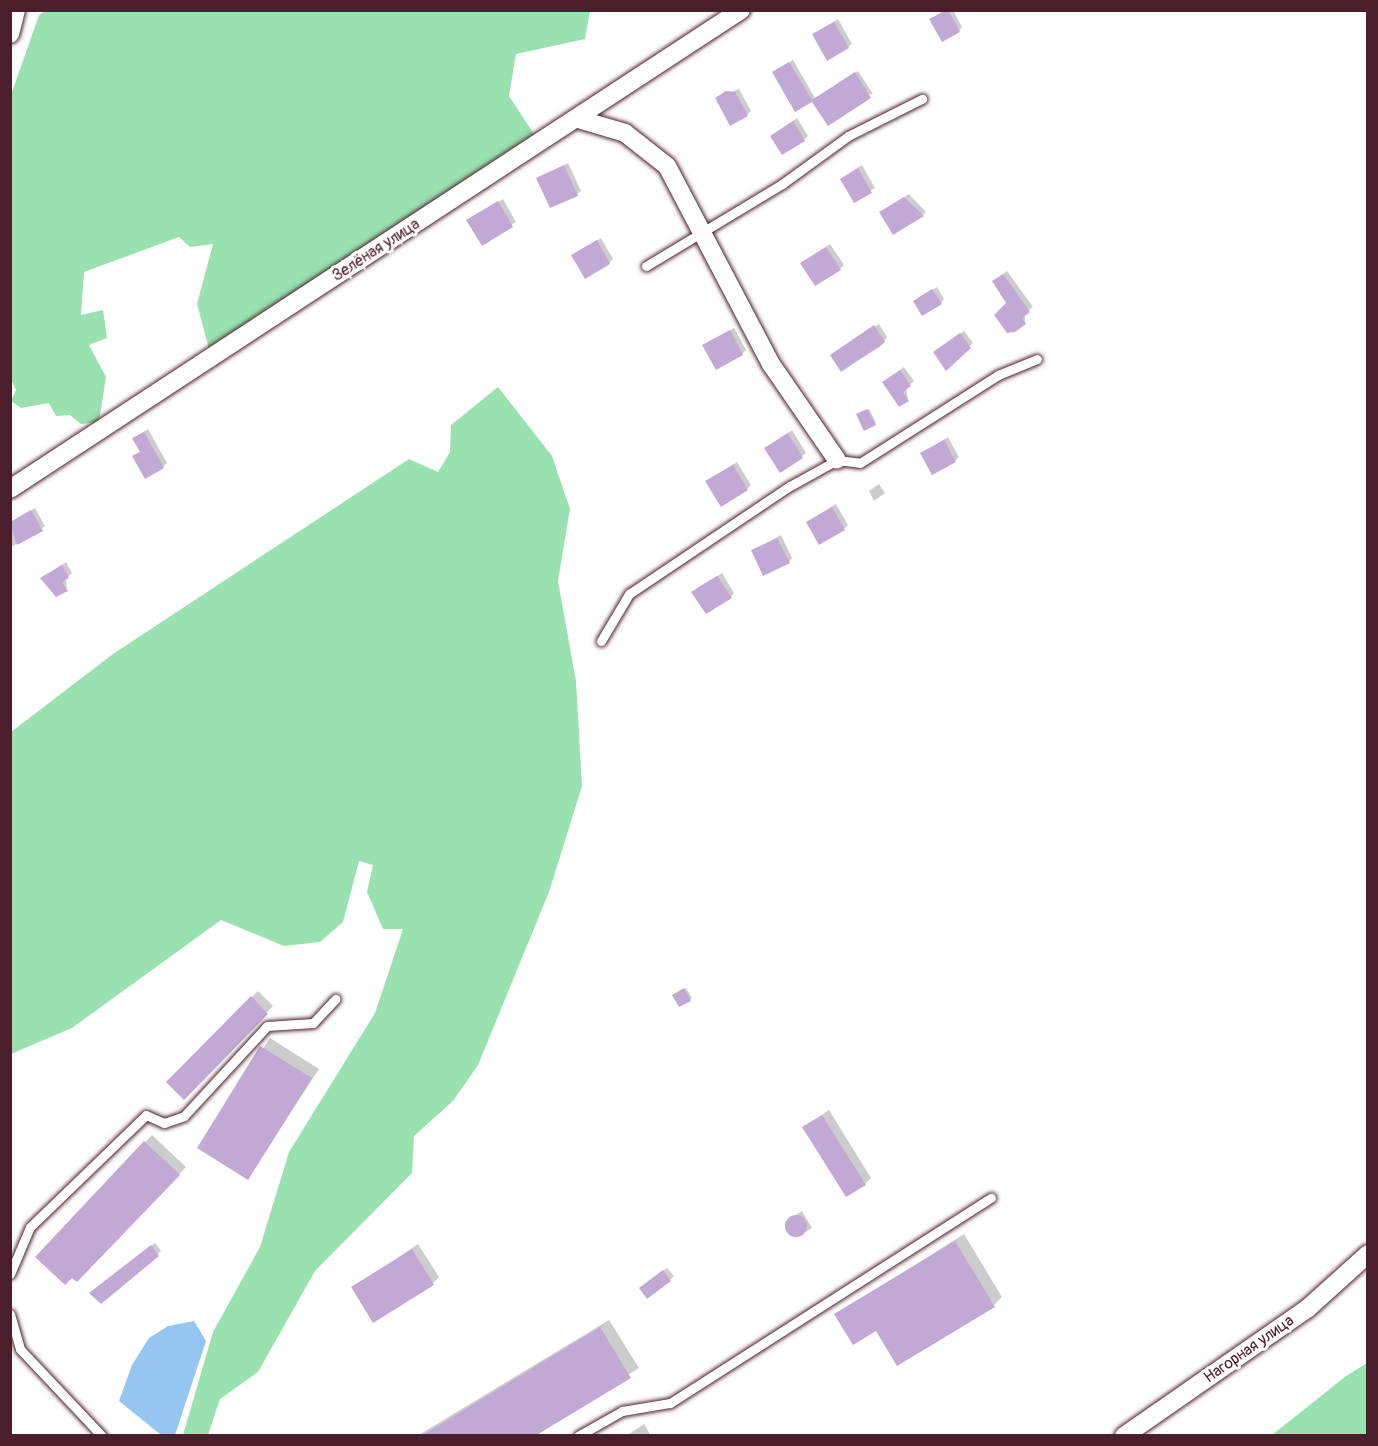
<!DOCTYPE html>
<meta charset="utf-8">
<style>
body{margin:0}
#map{position:relative;width:1378px;height:1446px;overflow:hidden;background:#fff;font-family:Pangolin,sans-serif}
div>[style]{position:absolute}
.green>*{inset:0;background:#99e1af}
.water>*{inset:0;background:#95c6f1}
.shadow>*{inset:0;background:#0003}
.building>*{inset:0;background:#c2a8d5}
.round{border-radius:50%}
.roads{filter:drop-shadow(0 0 2px #4a1f2b) drop-shadow(0 0 2px #4a1f2b)}
.service>*{height:9px;margin:-4.5px;padding:0 4.5px;transform-origin:4.5px;border-radius:4.5px;background:#fff}
.minor>*{height:18px;margin:-9px;padding:0 9px;transform-origin:9px;border-radius:9px;background:#fff}
span{translate:-50% -50%;white-space:nowrap;text-align:center;line-height:1.15;-webkit-text-stroke:6px #fff;paint-order:stroke}
.street-label{font-size:16px;color:#4a1f2b}
.frame{position:absolute;inset:0;border:12px solid #4a1f2b;pointer-events:none}
</style>
<div id="map">
<div class="green">
<div style="clip-path:polygon(47px 10px,590px 11px,585px 39px,516px 54px,509px 96px,534px 134px,209px 349px,197px 304px,213px 244px,190px 247px,179px 237px,84px 272px,81px 315px,103px 310px,107px 338px,89px 345px,106px 377px,99px 422px,81px 424px,70px 415px,56px 416px,49px 403px,21px 408px,11px 401px,16px 390px,10px 377px,11px 95px,39px 15px)"></div>
<div style="clip-path:polygon(498px 387px,552px 456px,570px 509px,558px 581px,576px 681px,582px 786px,549px 892px,478px 1065px,453px 1101px,414px 1136px,412px 1173px,315px 1271px,258px 1372px,220px 1399px,208px 1435px,183px 1435px,213px 1332px,260px 1247px,289px 1152px,375px 1013px,403px 929px,383px 929px,367px 892px,373px 865px,359px 861px,343px 922px,320px 942px,284px 946px,221px 920px,72px 1028px,11px 1054px,11px 732px,113px 654px,409px 459px,438px 472px,450px 452px,451px 425px)"></div>
<div style="clip-path:polygon(1367px 1363px,1367px 1435px,1272px 1435px,1346px 1376px)"></div>
</div>
<div class="water">
<div style="clip-path:polygon(194px 1321px,206px 1341px,175px 1435px,161px 1435px,119px 1401px,132px 1365px,149px 1338px,168px 1326px)"></div>
</div>
<div class="shadow">
<div style="clip-path:polygon(944px 10px,953px 10px,962px 27px,959px 31px,931px 19px)"></div>
<div style="clip-path:polygon(838px 19px,852px 44px,848px 47px,814px 34px)"></div>
<div style="clip-path:polygon(793px 60px,815px 98px,858px 71px,873px 94px,813px 100px,796px 110px,774px 72px)"></div>
<div style="clip-path:polygon(739px 89px,751px 111px,747px 115px,716px 98px)"></div>
<div style="clip-path:polygon(797px 118px,808px 136px,804px 140px,771px 136px)"></div>
<div style="clip-path:polygon(568px 163px,581px 191px,577px 194px,538px 179px)"></div>
<div style="clip-path:polygon(862px 165px,875px 188px,854px 201px,841px 179px)"></div>
<div style="clip-path:polygon(909px 194px,926px 212px,923px 215px,881px 212px)"></div>
<div style="clip-path:polygon(503px 199px,516px 222px,482px 244px,472px 217px)"></div>
<div style="clip-path:polygon(601px 238px,613px 259px,609px 263px,573px 255px)"></div>
<div style="clip-path:polygon(830px 244px,844px 265px,840px 269px,806px 260px)"></div>
<div style="clip-path:polygon(1007px 271px,1033px 307px,1025px 313px,1025px 323px,1007px 331px,1008px 303px,998px 278px)"></div>
<div style="clip-path:polygon(937px 287px,944px 299px,941px 303px,918px 298px)"></div>
<div style="clip-path:polygon(879px 324px,887px 337px,880px 347px,842px 370px,834px 354px)"></div>
<div style="clip-path:polygon(734px 328px,746px 350px,742px 354px,704px 345px)"></div>
<div style="clip-path:polygon(964px 331px,973px 343px,946px 369px,938px 349px)"></div>
<div style="clip-path:polygon(904px 367px,914px 381px,906px 388px,908px 399px,888px 379px)"></div>
<div style="clip-path:polygon(869px 409px,876px 423px,875px 424px,860px 413px)"></div>
<div style="clip-path:polygon(148px 429px,167px 463px,163px 467px,134px 456px,141px 451px,134px 438px)"></div>
<div style="clip-path:polygon(792px 430px,806px 453px,780px 471px,766px 448px)"></div>
<div style="clip-path:polygon(948px 437px,959px 457px,955px 461px,922px 453px)"></div>
<div style="clip-path:polygon(737px 462px,751px 485px,747px 489px,711px 478px)"></div>
<div style="clip-path:polygon(879px 484px,885px 493px,874px 501px,869px 491px)"></div>
<div style="clip-path:polygon(836px 504px,848px 525px,844px 529px,807px 522px)"></div>
<div style="clip-path:polygon(35px 508px,45px 526px,10px 548px,10px 525px)"></div>
<div style="clip-path:polygon(781px 535px,792px 558px,789px 562px,753px 551px)"></div>
<div style="clip-path:polygon(66px 562px,72px 573px,66px 578px,67px 589px,42px 578px)"></div>
<div style="clip-path:polygon(722px 573px,734px 593px,731px 597px,697px 588px)"></div>
<div style="clip-path:polygon(686px 988px,692px 998px,680px 1005px,676px 994px)"></div>
<div style="clip-path:polygon(258px 991px,273px 1006px,184px 1098px,168px 1082px)"></div>
<div style="clip-path:polygon(270px 1038px,319px 1069px,248px 1178px,199px 1147px)"></div>
<div style="clip-path:polygon(829px 1110px,871px 1178px,865px 1184px,804px 1127px)"></div>
<div style="clip-path:polygon(152px 1135px,186px 1167px,77px 1280px,37px 1257px)"></div>
<div style="clip-path:polygon(802px 1211px,812px 1228px,796px 1238px,785px 1222px)"></div>
<div style="clip-path:polygon(964px 1234px,1002px 1297px,994px 1305px,876px 1329px,836px 1315px)"></div>
<div style="clip-path:polygon(155px 1243px,161px 1251px,101px 1302px,94px 1290px)"></div>
<div style="clip-path:polygon(418px 1244px,439px 1277px,433px 1283px,353px 1288px)"></div>
<div style="clip-path:polygon(667px 1268px,674px 1276px,670px 1280px,645px 1284px)"></div>
<div style="clip-path:polygon(609px 1320px,639px 1368px,532px 1436px,417px 1436px)"></div>
<div style="clip-path:polygon(644px 1424px,651px 1436px,626px 1436px)"></div>
</div>
<div class="building">
<div style="clip-path:polygon(948px 10px,960px 32px,942px 42px,929px 19px)"></div>
<div style="clip-path:polygon(834px 22px,849px 48px,827px 61px,812px 34px)"></div>
<div style="clip-path:polygon(789px 62px,812px 100px,855px 72px,871px 98px,828px 126px,812px 102px,795px 112px,772px 72px)"></div>
<div style="clip-path:polygon(726px 91px,735px 92px,748px 116px,730px 126px,715px 98px)"></div>
<div style="clip-path:polygon(793px 121px,805px 141px,782px 155px,770px 136px)"></div>
<div style="clip-path:polygon(564px 165px,578px 196px,550px 208px,536px 178px)"></div>
<div style="clip-path:polygon(858px 168px,872px 193px,854px 203px,840px 179px)"></div>
<div style="clip-path:polygon(904px 197px,924px 216px,893px 235px,879px 212px)"></div>
<div style="clip-path:polygon(498px 201px,513px 227px,482px 246px,466px 220px)"></div>
<div style="clip-path:polygon(597px 240px,610px 264px,585px 279px,571px 255px)"></div>
<div style="clip-path:polygon(826px 247px,841px 270px,815px 286px,800px 263px)"></div>
<div style="clip-path:polygon(1003px 274px,1030px 312px,1022px 318px,1026px 324px,1015px 332px,1007px 333px,994px 315px,1006px 303px,992px 281px)"></div>
<div style="clip-path:polygon(932px 289px,942px 304px,922px 316px,913px 301px)"></div>
<div style="clip-path:polygon(874px 325px,885px 342px,841px 372px,830px 355px)"></div>
<div style="clip-path:polygon(730px 330px,743px 355px,716px 370px,702px 345px)"></div>
<div style="clip-path:polygon(960px 333px,971px 348px,946px 371px,933px 352px)"></div>
<div style="clip-path:polygon(900px 370px,911px 386px,903px 392px,909px 401px,899px 407px,882px 382px)"></div>
<div style="clip-path:polygon(867px 409px,876px 425px,864px 431px,856px 414px)"></div>
<div style="clip-path:polygon(144px 432px,164px 468px,145px 479px,132px 456px,140px 452px,132px 438px)"></div>
<div style="clip-path:polygon(788px 433px,803px 458px,780px 473px,764px 448px)"></div>
<div style="clip-path:polygon(944px 440px,956px 462px,932px 475px,920px 453px)"></div>
<div style="clip-path:polygon(733px 465px,748px 490px,721px 507px,705px 481px)"></div>
<div style="clip-path:polygon(832px 507px,845px 530px,819px 545px,806px 522px)"></div>
<div style="clip-path:polygon(31px 510px,43px 531px,17px 545px,10px 522px)"></div>
<div style="clip-path:polygon(777px 538px,790px 563px,763px 576px,751px 550px)"></div>
<div style="clip-path:polygon(62px 565px,69px 578px,62px 582px,68px 591px,56px 597px,40px 578px)"></div>
<div style="clip-path:polygon(717px 576px,732px 598px,706px 614px,691px 592px)"></div>
<div style="clip-path:polygon(684px 988px,691px 1001px,679px 1007px,672px 995px)"></div>
<div style="clip-path:polygon(251px 996px,268px 1014px,184px 1100px,166px 1082px)"></div>
<div style="clip-path:polygon(260px 1046px,312px 1078px,248px 1180px,197px 1148px)"></div>
<div style="clip-path:polygon(822px 1115px,866px 1185px,846px 1197px,802px 1127px)"></div>
<div style="clip-path:polygon(144px 1141px,180px 1175px,77px 1282px,72px 1278px,65px 1285px,35px 1257px)"></div>
<div class="round" style="left:785px;top:1215px;width:22px;height:22px"></div>
<div style="clip-path:polygon(955px 1241px,995px 1307px,897px 1366px,876px 1331px,853px 1345px,834px 1314px)"></div>
<div style="clip-path:polygon(151px 1245px,159px 1256px,101px 1304px,89px 1293px)"></div>
<div style="clip-path:polygon(412px 1249px,434px 1285px,373px 1323px,351px 1287px)"></div>
<div style="clip-path:polygon(663px 1270px,671px 1281px,647px 1299px,639px 1288px)"></div>
<div style="clip-path:polygon(600px 1327px,631px 1378px,535px 1436px,421px 1436px)"></div>
</div>
<div class="roads">
<div class="service">
<div style="left:646px;top:266px;width:159px;rotate:-31.1deg"></div>
<div style="left:782px;top:184px;width:82px;rotate:-36deg"></div>
<div style="left:848px;top:136px;width:83px;rotate:-26.6deg"></div>
<div style="left:601px;top:641px;width:55px;rotate:-59.2deg"></div>
<div style="left:629px;top:594px;width:194px;rotate:-33.9deg"></div>
<div style="left:790px;top:486px;width:54px;rotate:-29deg"></div>
<div style="left:837px;top:460px;width:23px;rotate:7deg"></div>
<div style="left:860px;top:463px;width:164px;rotate:-32.5deg"></div>
<div style="left:998px;top:375px;width:42px;rotate:-22.3deg"></div>
<div style="left:10px;top:1274px;width:51px;rotate:-66.9deg"></div>
<div style="left:30px;top:1227px;width:161px;rotate:-44deg"></div>
<div style="left:146px;top:1115px;width:20px;rotate:24deg"></div>
<div style="left:164px;top:1123px;width:21px;rotate:-19deg"></div>
<div style="left:184px;top:1116px;width:122px;rotate:-47.3deg"></div>
<div style="left:267px;top:1026px;width:46px;rotate:-3.7deg"></div>
<div style="left:313px;top:1023px;width:33px;rotate:-47deg"></div>
<div style="left:10px;top:1314px;width:36px;rotate:74deg"></div>
<div style="left:20px;top:1349px;width:120px;rotate:46.7deg"></div>
<div style="left:578px;top:1436px;width:51px;rotate:-29.6deg"></div>
<div style="left:622px;top:1411px;width:49px;rotate:-9.5deg"></div>
<div style="left:670px;top:1403px;width:381px;rotate:-32.6deg"></div>
</div>
<div class="minor">
<div style="left:10px;top:34px;width:25px;rotate:-76deg"></div>
<div style="left:578px;top:119px;width:49px;rotate:16.6deg"></div>
<div style="left:625px;top:133px;width:53px;rotate:38.2deg"></div>
<div style="left:667px;top:166px;width:224px;rotate:62.3deg"></div>
<div style="left:771px;top:364px;width:116px;rotate:55.5deg"></div>
<div style="left:10px;top:489px;width:874px;rotate:-33.24deg"></div>
<div style="left:1124px;top:1436px;width:223px;rotate:-34.8deg"></div>
<div style="left:1307px;top:1309px;width:82px;rotate:-42deg"></div>
</div>
</div>
<div class="street-label">
<span style="left:376px;top:250px;rotate:-33deg">Зелёная улица</span>
<span style="left:1249px;top:1349px;rotate:-35deg">Нагорная улица</span>
</div>
<div class="frame"></div>
</div>
